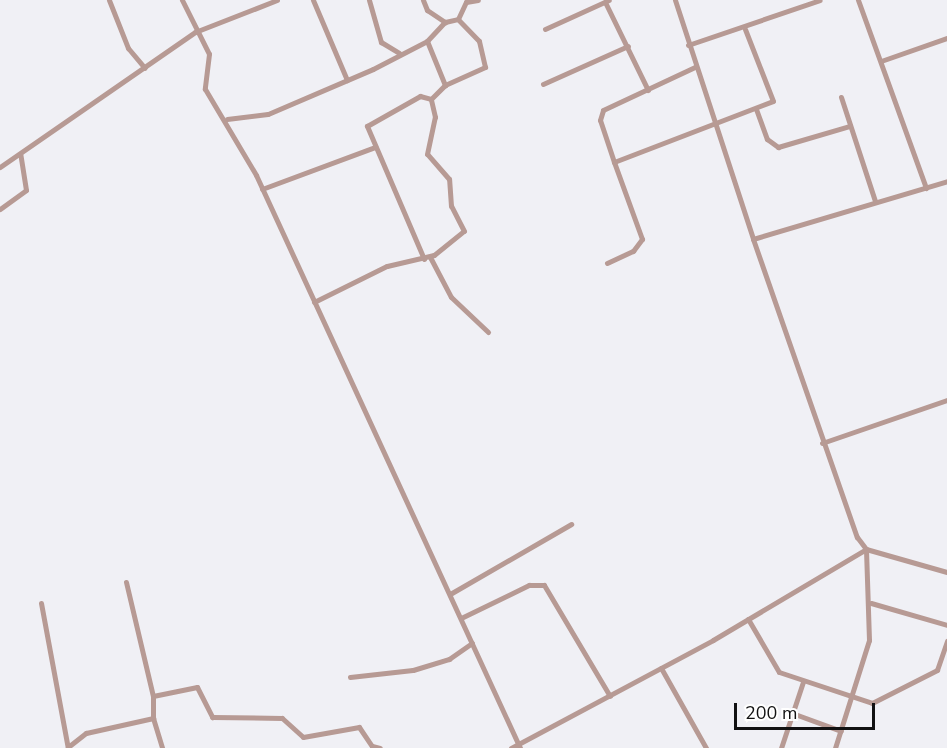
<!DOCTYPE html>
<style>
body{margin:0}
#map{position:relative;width:947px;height:748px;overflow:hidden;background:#f0f0f5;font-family:"Nunito Sans",sans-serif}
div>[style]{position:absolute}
.street>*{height:5px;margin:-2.5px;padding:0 2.5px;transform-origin:2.5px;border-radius:2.5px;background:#b79a94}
span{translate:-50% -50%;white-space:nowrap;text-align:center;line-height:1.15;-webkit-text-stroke:5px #fff;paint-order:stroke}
.scale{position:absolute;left:734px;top:703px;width:141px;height:27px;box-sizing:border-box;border:3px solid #111112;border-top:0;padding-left:8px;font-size:18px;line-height:21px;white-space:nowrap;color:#111112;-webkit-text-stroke:4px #fff;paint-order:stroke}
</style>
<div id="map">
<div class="street">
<div style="left:109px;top:0;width:52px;rotate:68.4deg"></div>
<div style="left:128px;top:48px;width:26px;rotate:50deg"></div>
<div style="left:182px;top:0;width:60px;rotate:63.4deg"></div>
<div style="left:209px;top:54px;width:35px;rotate:97deg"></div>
<div style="left:205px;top:89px;width:100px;rotate:59.3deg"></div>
<div style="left:256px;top:175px;width:631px;rotate:65.26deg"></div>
<div style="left:313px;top:0;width:87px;rotate:67deg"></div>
<div style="left:369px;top:0;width:44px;rotate:74.1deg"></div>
<div style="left:381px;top:42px;width:21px;rotate:31deg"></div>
<div style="left:423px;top:0;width:11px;rotate:68deg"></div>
<div style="left:427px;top:10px;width:22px;rotate:34deg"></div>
<div style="left:675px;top:0;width:251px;rotate:71.9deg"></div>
<div style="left:753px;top:239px;width:202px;rotate:-16.6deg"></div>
<div style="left:858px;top:0;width:200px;rotate:70.1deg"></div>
<div style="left:605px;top:2px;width:98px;rotate:64deg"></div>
<div style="left:545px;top:29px;width:70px;rotate:-24.4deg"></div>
<div style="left:427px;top:41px;width:48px;rotate:67.8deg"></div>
<div style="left:688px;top:45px;width:139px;rotate:-18.8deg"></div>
<div style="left:881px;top:61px;width:70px;rotate:-19.2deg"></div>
<div style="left:543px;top:84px;width:93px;rotate:-24.1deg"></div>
<div style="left:841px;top:97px;width:109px;rotate:71.9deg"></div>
<div style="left:756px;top:109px;width:32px;rotate:70deg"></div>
<div style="left:767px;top:139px;width:14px;rotate:36deg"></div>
<div style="left:778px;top:147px;width:75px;rotate:-16.3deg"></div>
<div style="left:227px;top:119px;width:41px;rotate:-7deg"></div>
<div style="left:268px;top:114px;width:114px;rotate:-23.2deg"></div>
<div style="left:373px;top:69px;width:61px;rotate:-27.4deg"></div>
<div style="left:427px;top:41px;width:26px;rotate:-47deg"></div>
<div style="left:445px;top:22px;width:13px;rotate:-13deg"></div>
<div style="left:458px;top:19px;width:19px;rotate:-65deg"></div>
<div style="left:466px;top:2px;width:12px;rotate:-9deg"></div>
<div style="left:614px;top:162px;width:44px;rotate:-108.4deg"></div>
<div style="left:600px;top:120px;width:10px;rotate:-73deg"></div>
<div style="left:603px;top:110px;width:102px;rotate:-25.1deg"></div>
<div style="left:0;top:167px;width:237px;rotate:-34.7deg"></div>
<div style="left:195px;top:32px;width:88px;rotate:-21.3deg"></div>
<div style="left:262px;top:189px;width:121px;rotate:-20.4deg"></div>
<div style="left:0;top:209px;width:32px;rotate:-36deg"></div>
<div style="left:26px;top:190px;width:36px;rotate:-99deg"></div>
<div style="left:753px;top:239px;width:316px;rotate:70.8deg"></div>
<div style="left:857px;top:537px;width:15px;rotate:53deg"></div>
<div style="left:866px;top:549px;width:84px;rotate:15.9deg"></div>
<div style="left:430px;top:257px;width:45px;rotate:62.3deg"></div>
<div style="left:451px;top:297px;width:51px;rotate:43.4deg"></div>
<div style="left:424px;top:259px;width:145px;rotate:-113.2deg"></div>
<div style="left:367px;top:126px;width:61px;rotate:-29.5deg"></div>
<div style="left:420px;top:96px;width:11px;rotate:15deg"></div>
<div style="left:431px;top:99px;width:20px;rotate:-45deg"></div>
<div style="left:445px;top:85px;width:44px;rotate:-24.2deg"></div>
<div style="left:485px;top:67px;width:27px;rotate:-103deg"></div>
<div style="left:479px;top:41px;width:30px;rotate:-134deg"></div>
<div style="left:607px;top:263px;width:29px;rotate:-25deg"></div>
<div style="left:633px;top:251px;width:15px;rotate:-53deg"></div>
<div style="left:642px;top:239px;width:82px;rotate:-110deg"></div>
<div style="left:614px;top:162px;width:170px;rotate:-21deg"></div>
<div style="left:773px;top:101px;width:77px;rotate:-111.3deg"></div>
<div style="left:314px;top:302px;width:81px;rotate:-26.3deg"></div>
<div style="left:387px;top:266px;width:48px;rotate:-13.2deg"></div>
<div style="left:434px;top:255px;width:38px;rotate:-39deg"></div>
<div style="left:464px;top:231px;width:28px;rotate:-117deg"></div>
<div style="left:451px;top:206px;width:27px;rotate:-94deg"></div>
<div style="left:449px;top:179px;width:33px;rotate:-131deg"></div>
<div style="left:427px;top:154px;width:38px;rotate:-78deg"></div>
<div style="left:435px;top:117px;width:18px;rotate:-103deg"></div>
<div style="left:822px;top:443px;width:132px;rotate:-19deg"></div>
<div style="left:126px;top:582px;width:117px;rotate:76.7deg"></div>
<div style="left:153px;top:696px;width:45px;rotate:-11.6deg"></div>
<div style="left:197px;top:687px;width:34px;rotate:63deg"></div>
<div style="left:212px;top:717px;width:70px;rotate:0.8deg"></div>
<div style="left:282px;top:718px;width:28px;rotate:42deg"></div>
<div style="left:303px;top:737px;width:57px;rotate:-10.1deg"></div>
<div style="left:359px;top:727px;width:23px;rotate:56deg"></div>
<div style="left:372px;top:746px;width:8px;rotate:14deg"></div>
<div style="left:450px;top:594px;width:140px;rotate:-30deg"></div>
<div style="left:41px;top:603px;width:147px;rotate:79.5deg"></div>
<div style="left:871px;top:603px;width:79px;rotate:16.1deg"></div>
<div style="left:461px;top:618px;width:76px;rotate:-25.9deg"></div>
<div style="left:529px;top:585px;width:15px"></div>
<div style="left:544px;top:585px;width:129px;rotate:59.3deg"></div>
<div style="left:748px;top:619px;width:61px;rotate:59.7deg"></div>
<div style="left:779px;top:672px;width:98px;rotate:18.4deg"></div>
<div style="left:872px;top:703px;width:73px;rotate:-26.9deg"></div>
<div style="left:937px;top:670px;width:31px;rotate:-71deg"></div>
<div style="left:661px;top:668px;width:92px;rotate:60.6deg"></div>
<div style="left:350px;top:677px;width:63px;rotate:-6.3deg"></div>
<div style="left:413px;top:670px;width:38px;rotate:-17deg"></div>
<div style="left:449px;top:659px;width:28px;rotate:-35deg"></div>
<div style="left:792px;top:713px;width:52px;rotate:20.2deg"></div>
<div style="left:153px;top:718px;width:31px;rotate:73deg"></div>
<div style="left:68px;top:747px;width:23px;rotate:-38deg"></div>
<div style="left:86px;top:733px;width:69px;rotate:-12.6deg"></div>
<div style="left:153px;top:718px;width:22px;rotate:-90deg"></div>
<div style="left:511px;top:748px;width:229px;rotate:-28.1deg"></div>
<div style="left:713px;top:640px;width:178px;rotate:-30.7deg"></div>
<div style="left:781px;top:748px;width:70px;rotate:-71.6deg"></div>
<div style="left:835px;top:748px;width:113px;rotate:-72.5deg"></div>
<div style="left:869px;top:640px;width:91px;rotate:-91.9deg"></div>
</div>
<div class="scale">200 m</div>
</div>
